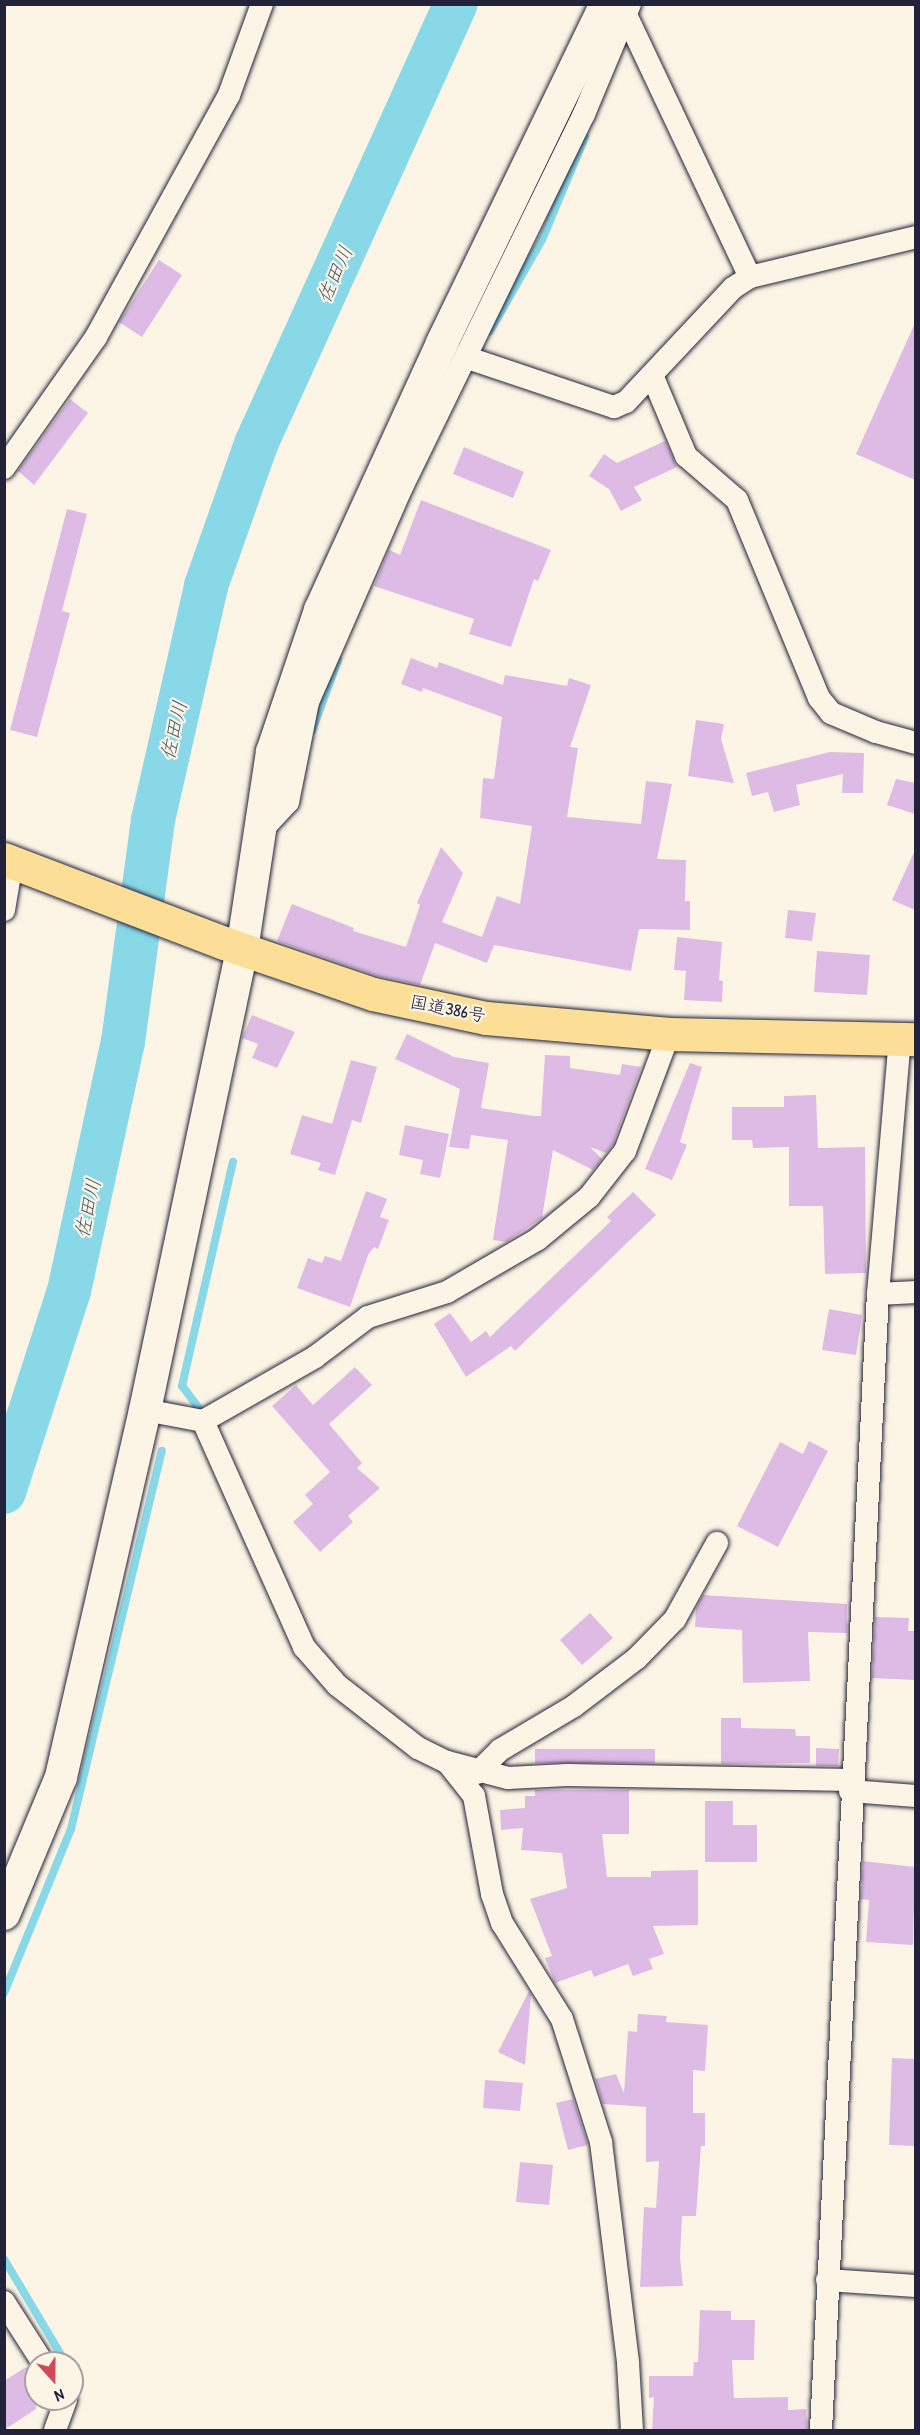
<!DOCTYPE html>
<meta charset="utf-8">
<style>
body{margin:0}
#map{position:relative;width:920px;height:2435px;overflow:hidden;background:#fcf5e5;font-family:"Patrick Hand","Klee One",sans-serif}
div>[style]{position:absolute}
.stream>*{height:8px;margin:-4px;padding:0 4px;transform-origin:4px;border-radius:4px;background:#89d8e7}
.river>*{height:44px;margin:-22px;padding:0 22px;transform-origin:22px;border-radius:22px;background:#89d8e7}
.building>*{inset:0;background:#debbe5}
.roads{filter:drop-shadow(0 0 2px #22223b) drop-shadow(0 0 2px #22223b)}
.street>*{height:22px;margin:-11px;padding:0 11px;transform-origin:11px;border-radius:11px;background:#fcf5e5}
.secondary>*{height:32px;margin:-16px;padding:0 16px;transform-origin:16px;border-radius:16px;background:#fcf5e5}
.highway>*{height:33px;margin:-16.5px;padding:0 16.5px;transform-origin:16.5px;border-radius:16.5px;background:#fcde96}
span{translate:-50% -50%;white-space:nowrap;text-align:center;line-height:1.15;-webkit-text-stroke:4.5px #fcf5e5;paint-order:stroke}
.street-label{font-size:18px;color:#22223b}
.water-label{font-size:20px;color:#41596f;font-style:italic}
.frame{position:absolute;inset:0;border:6px solid #22223b;pointer-events:none}
.north{position:absolute;left:24px;top:2351px;width:60px;height:60px;box-sizing:border-box;background:#fcf5e5;border:2px solid #a5a1a1;border-radius:50%;rotate:159deg;font-size:16px;font-weight:700;line-height:24px;text-align:center;color:#22223b}
.north::after{content:'';display:block;margin:auto;width:21px;height:27px;background:#d1495b;clip-path:polygon(50% 0,100% 100%,50% 72%,0 100%)}
</style>
<div id="map">
<div class="stream">
<div style="left:490px;top:331px;width:105px;rotate:-60.3deg"></div>
<div style="left:542px;top:240px;width:112px;rotate:-67.3deg"></div>
<div style="left:312px;top:731px;width:76px;rotate:-69.9deg"></div>
<div style="left:201px;top:1411px;width:31px;rotate:-127deg"></div>
<div style="left:182px;top:1386px;width:230px;rotate:-77.2deg"></div>
<div style="left:4px;top:1993px;width:177px;rotate:-67.8deg"></div>
<div style="left:71px;top:1829px;width:389px;rotate:-76.5deg"></div>
<div style="left:4px;top:2259px;width:121px;rotate:59.2deg"></div>
<div style="left:72px;top:2372px;width:15px;rotate:58deg"></div>
</div>
<div class="river">
<div style="left:4px;top:1492px;width:211px;rotate:-72.1deg"></div>
<div style="left:69px;top:1291px;width:255px;rotate:-77.8deg"></div>
<div style="left:123px;top:1042px;width:224px;rotate:-82.3deg"></div>
<div style="left:153px;top:820px;width:240px;rotate:-77.2deg"></div>
<div style="left:206px;top:586px;width:151px;rotate:-70.6deg"></div>
<div style="left:256px;top:444px;width:483px;rotate:-65.6deg"></div>
</div>
<div class="building">
<div style="clip-path:polygon(159px 260px,182px 275px,142px 337px,119px 322px)"></div>
<div style="clip-path:polygon(915px 323px,915px 480px,856px 454px)"></div>
<div style="clip-path:polygon(70px 399px,88px 413px,34px 485px,18px 471px)"></div>
<div style="clip-path:polygon(665px 441px,677px 467px,634px 487px,642px 500px,621px 511px,609px 489px,589px 476px,604px 454px,617px 463px)"></div>
<div style="clip-path:polygon(464px 447px,524px 472px,513px 498px,453px 474px)"></div>
<div style="clip-path:polygon(421px 500px,551px 550px,538px 581px,534px 579px,511px 647px,469px 634px,474px 619px,374px 586px,389px 550px,400px 555px)"></div>
<div style="clip-path:polygon(67px 509px,87px 514px,62px 611px,70px 613px,37px 737px,10px 730px)"></div>
<div style="clip-path:polygon(411px 658px,437px 668px,439px 662px,503px 685px,505px 675px,567px 686px,569px 678px,591px 685px,570px 747px,578px 748px,567px 817px,641px 824px,646px 781px,672px 784px,657px 859px,686px 860px,685px 901px,690px 901px,690px 930px,639px 929px,631px 971px,494px 945px,487px 963px,435px 943px,420px 985px,378px 976px,277px 941px,292px 904px,354px 928px,353px 931px,406px 947px,420px 905px,417px 903px,441px 847px,463px 873px,442px 922px,482px 937px,497px 896px,520px 904px,532px 826px,480px 818px,483px 778px,494px 779px,502px 717px,423px 688px,422px 692px,401px 684px)"></div>
<div style="clip-path:polygon(696px 720px,724px 724px,721px 739px,734px 783px,688px 776px)"></div>
<div style="clip-path:polygon(830px 752px,864px 753px,863px 793px,842px 793px,843px 774px,796px 785px,800px 805px,774px 812px,768px 792px,752px 796px,746px 773px)"></div>
<div style="clip-path:polygon(896px 779px,915px 783px,915px 814px,887px 805px)"></div>
<div style="clip-path:polygon(915px 850px,915px 910px,892px 900px)"></div>
<div style="clip-path:polygon(788px 910px,816px 913px,812px 941px,785px 938px)"></div>
<div style="clip-path:polygon(677px 937px,722px 942px,719px 980px,723px 981px,722px 1002px,684px 1000px,686px 971px,674px 970px)"></div>
<div style="clip-path:polygon(817px 951px,870px 955px,867px 995px,814px 992px)"></div>
<div style="clip-path:polygon(252px 1015px,295px 1032px,277px 1068px,252px 1058px,258px 1044px,242px 1038px)"></div>
<div style="clip-path:polygon(407px 1034px,454px 1057px,489px 1063px,481px 1108px,534px 1116px,541px 1116px,545px 1055px,570px 1056px,570px 1068px,620px 1075px,622px 1064px,641px 1067px,613px 1144px,606px 1153px,590px 1147px,602px 1159px,593px 1170px,553px 1150px,542px 1218px,506px 1242px,493px 1240px,508px 1140px,471px 1135px,469px 1149px,449px 1147px,460px 1089px,395px 1059px)"></div>
<div style="clip-path:polygon(351px 1060px,377px 1067px,361px 1123px,352px 1120px,335px 1175px,318px 1170px,321px 1163px,290px 1154px,302px 1115px,332px 1124px)"></div>
<div style="clip-path:polygon(690px 1063px,702px 1067px,680px 1142px,687px 1145px,672px 1180px,645px 1169px)"></div>
<div style="clip-path:polygon(816px 1095px,818px 1148px,865px 1147px,866px 1273px,825px 1274px,823px 1206px,789px 1206px,789px 1147px,753px 1148px,752px 1140px,732px 1140px,732px 1107px,784px 1107px,784px 1096px)"></div>
<div style="clip-path:polygon(405px 1125px,449px 1134px,440px 1178px,420px 1174px,423px 1160px,399px 1155px)"></div>
<div style="clip-path:polygon(366px 1191px,387px 1199px,380px 1217px,389px 1220px,378px 1249px,374px 1247px,368px 1255px,350px 1307px,297px 1288px,308px 1258px,322px 1263px,325px 1256px,341px 1261px)"></div>
<div style="clip-path:polygon(633px 1192px,656px 1215px,515px 1351px,511px 1346px,466px 1377px,434px 1324px,450px 1313px,471px 1342px,486px 1331px,490px 1337px,611px 1221px,607px 1217px)"></div>
<div style="clip-path:polygon(829px 1309px,862px 1315px,856px 1355px,822px 1350px)"></div>
<div style="clip-path:polygon(355px 1367px,372px 1385px,329px 1424px,362px 1463px,357px 1468px,380px 1488px,348px 1516px,353px 1522px,320px 1552px,293px 1522px,313px 1504px,305px 1495px,330px 1472px,272px 1406px,296px 1385px,313px 1405px)"></div>
<div style="clip-path:polygon(809px 1441px,828px 1451px,778px 1547px,737px 1526px,780px 1442px,803px 1454px)"></div>
<div style="clip-path:polygon(703px 1595px,847px 1604px,847px 1633px,808px 1632px,810px 1681px,743px 1683px,742px 1630px,695px 1627px,696px 1609px)"></div>
<div style="clip-path:polygon(590px 1613px,613px 1638px,582px 1665px,560px 1640px)"></div>
<div style="clip-path:polygon(875px 1617px,909px 1618px,908px 1631px,915px 1631px,915px 1680px,872px 1678px)"></div>
<div style="clip-path:polygon(721px 1718px,741px 1718px,741px 1728px,795px 1729px,796px 1736px,810px 1736px,810px 1763px,721px 1764px)"></div>
<div style="clip-path:polygon(816px 1748px,839px 1749px,838px 1766px,816px 1766px)"></div>
<div style="clip-path:polygon(535px 1749px,655px 1749px,655px 1763px,535px 1763px)"></div>
<div style="clip-path:polygon(535px 1790px,629px 1790px,629px 1834px,602px 1834px,607px 1877px,651px 1877px,651px 1871px,698px 1870px,698px 1925px,653px 1926px,664px 1954px,649px 1959px,653px 1969px,633px 1976px,628px 1964px,594px 1977px,591px 1970px,555px 1983px,545px 1958px,552px 1956px,530px 1899px,567px 1888px,562px 1853px,521px 1850px,523px 1828px,501px 1830px,500px 1810px,525px 1808px,525px 1796px,535px 1796px)"></div>
<div style="clip-path:polygon(705px 1801px,733px 1801px,733px 1825px,757px 1825px,757px 1862px,705px 1862px)"></div>
<div style="clip-path:polygon(863px 1861px,915px 1867px,913px 1945px,866px 1942px,869px 1900px,861px 1899px)"></div>
<div style="clip-path:polygon(529px 1991px,531px 1995px,525px 2065px,498px 2052px)"></div>
<div style="clip-path:polygon(638px 2014px,667px 2016px,666px 2022px,708px 2025px,705px 2071px,693px 2070px,693px 2113px,705px 2113px,705px 2146px,701px 2146px,696px 2216px,682px 2216px,680px 2257px,683px 2286px,640px 2287px,644px 2207px,656px 2208px,659px 2161px,646px 2162px,646px 2107px,603px 2104px,595px 2079px,616px 2074px,624px 2093px,628px 2031px,637px 2032px)"></div>
<div style="clip-path:polygon(892px 2058px,915px 2059px,915px 2146px,889px 2145px)"></div>
<div style="clip-path:polygon(485px 2080px,523px 2083px,520px 2111px,483px 2108px)"></div>
<div style="clip-path:polygon(573px 2099px,588px 2145px,568px 2150px,556px 2103px)"></div>
<div style="clip-path:polygon(520px 2162px,553px 2165px,549px 2205px,516px 2202px)"></div>
<div style="clip-path:polygon(700px 2310px,731px 2311px,731px 2320px,755px 2320px,754px 2360px,732px 2360px,734px 2398px,788px 2397px,788px 2410px,806px 2409px,807px 2430px,652px 2430px,654px 2397px,649px 2398px,649px 2376px,693px 2376px,694px 2362px,698px 2362px)"></div>
<div style="clip-path:polygon(26px 2367px,36px 2382px,36px 2409px,4px 2430px,4px 2381px)"></div>
</div>
<div class="roads">
<div class="street">
<div style="left:626px;top:15px;width:290px;rotate:64.7deg"></div>
<div style="left:468px;top:358px;width:154px;rotate:18.6deg"></div>
<div style="left:614px;top:407px;width:13px;rotate:-23deg"></div>
<div style="left:626px;top:402px;width:156px;rotate:-46.8deg"></div>
<div style="left:733px;top:288px;width:20px;rotate:-33deg"></div>
<div style="left:750px;top:277px;width:171px;rotate:-13.5deg"></div>
<div style="left:652px;top:375px;width:88px;rotate:67.2deg"></div>
<div style="left:686px;top:456px;width:67px;rotate:40.8deg"></div>
<div style="left:737px;top:500px;width:214px;rotate:67.5deg"></div>
<div style="left:819px;top:698px;width:19px;rotate:51deg"></div>
<div style="left:831px;top:713px;width:49px;rotate:22.9deg"></div>
<div style="left:876px;top:732px;width:41px;rotate:15.4deg"></div>
<div style="left:4px;top:468px;width:160px;rotate:-54.9deg"></div>
<div style="left:96px;top:337px;width:276px;rotate:-61.2deg"></div>
<div style="left:229px;top:95px;width:97px;rotate:-70.1deg"></div>
<div style="left:259px;top:833px;width:42px;rotate:-46.9deg"></div>
<div style="left:288px;top:802px;width:102px;rotate:-78.7deg"></div>
<div style="left:308px;top:702px;width:235px;rotate:-66.4deg"></div>
<div style="left:402px;top:487px;width:415px;rotate:-64deg"></div>
<div style="left:584px;top:114px;width:119px;rotate:-67.3deg"></div>
<div style="left:4px;top:910px;width:49px;rotate:-80.5deg"></div>
<div style="left:878px;top:1294px;width:38px;rotate:-3deg"></div>
<div style="left:145px;top:1410px;width:59px;rotate:10.7deg"></div>
<div style="left:203px;top:1421px;width:129px;rotate:-29.7deg"></div>
<div style="left:315px;top:1357px;width:66px;rotate:-37deg"></div>
<div style="left:368px;top:1317px;width:83px;rotate:-17.6deg"></div>
<div style="left:447px;top:1292px;width:105px;rotate:-30.2deg"></div>
<div style="left:538px;top:1239px;width:66px;rotate:-39.5deg"></div>
<div style="left:589px;top:1197px;width:58px;rotate:-52deg"></div>
<div style="left:625px;top:1151px;width:125px;rotate:-69.4deg"></div>
<div style="left:203px;top:1421px;width:248px;rotate:65.9deg"></div>
<div style="left:304px;top:1647px;width:50px;rotate:49deg"></div>
<div style="left:337px;top:1685px;width:103px;rotate:37.9deg"></div>
<div style="left:418px;top:1748px;width:32px;rotate:26deg"></div>
<div style="left:447px;top:1762px;width:63px;rotate:14.7deg"></div>
<div style="left:508px;top:1778px;width:59px;rotate:-2.9deg"></div>
<div style="left:567px;top:1775px;width:284px;rotate:1deg"></div>
<div style="left:447px;top:1762px;width:43px;rotate:51.5deg"></div>
<div style="left:474px;top:1796px;width:100px;rotate:79.6deg"></div>
<div style="left:492px;top:1894px;width:31px;rotate:71deg"></div>
<div style="left:502px;top:1923px;width:113px;rotate:58deg"></div>
<div style="left:562px;top:2019px;width:129px;rotate:72.4deg"></div>
<div style="left:601px;top:2142px;width:223px;rotate:83deg"></div>
<div style="left:628px;top:2363px;width:67px;rotate:86.6deg"></div>
<div style="left:477px;top:1773px;width:33px;rotate:-45deg"></div>
<div style="left:500px;top:1750px;width:86px;rotate:-30.7deg"></div>
<div style="left:574px;top:1706px;width:79px;rotate:-37.3deg"></div>
<div style="left:637px;top:1658px;width:54px;rotate:-45.7deg"></div>
<div style="left:675px;top:1619px;width:87px;rotate:-61.1deg"></div>
<div style="left:850px;top:1791px;width:66px;rotate:4.3deg"></div>
<div style="left:827px;top:2280px;width:89px;rotate:3.9deg"></div>
<div style="left:4px;top:2302px;width:72px;rotate:57.4deg"></div>
<div style="left:55px;top:2430px;width:33px;rotate:-70deg"></div>
<div style="left:821px;top:2430px;width:1137px;rotate:-87.13deg"></div>
<div style="left:878px;top:1294px;width:256px;rotate:-85.1deg"></div>
</div>
<div class="secondary">
<div style="left:4px;top:1914px;width:148px;rotate:-67.4deg"></div>
<div style="left:61px;top:1777px;width:376px;rotate:-77.1deg"></div>
<div style="left:145px;top:1410px;width:470px;rotate:-78.1deg"></div>
<div style="left:242px;top:950px;width:200px;rotate:-81.4deg"></div>
<div style="left:272px;top:752px;width:150px;rotate:-71.3deg"></div>
<div style="left:320px;top:610px;width:294px;rotate:-65.4deg"></div>
<div style="left:442px;top:343px;width:377px;rotate:-64.2deg"></div>
</div>
<div class="highway">
<div style="left:4px;top:859px;width:235px;rotate:20.9deg"></div>
<div style="left:224px;top:943px;width:157px;rotate:18.9deg"></div>
<div style="left:373px;top:994px;width:116px;rotate:12deg"></div>
<div style="left:486px;top:1018px;width:184px;rotate:5deg"></div>
<div style="left:669px;top:1034px;width:247px;rotate:1.2deg"></div>
</div>
</div>
<div class="street-label">
<span style="left:448px;top:1009px;rotate:11deg">国道386号</span>
</div>
<div class="water-label">
<span style="left:334px;top:274px;rotate:-66deg">佐田川</span>
<span style="left:173px;top:730px;rotate:-77deg">佐田川</span>
<span style="left:87px;top:1208px;rotate:-78deg">佐田川</span>
</div>
<div class="frame"></div>
<div class="north">N</div>
</div>
